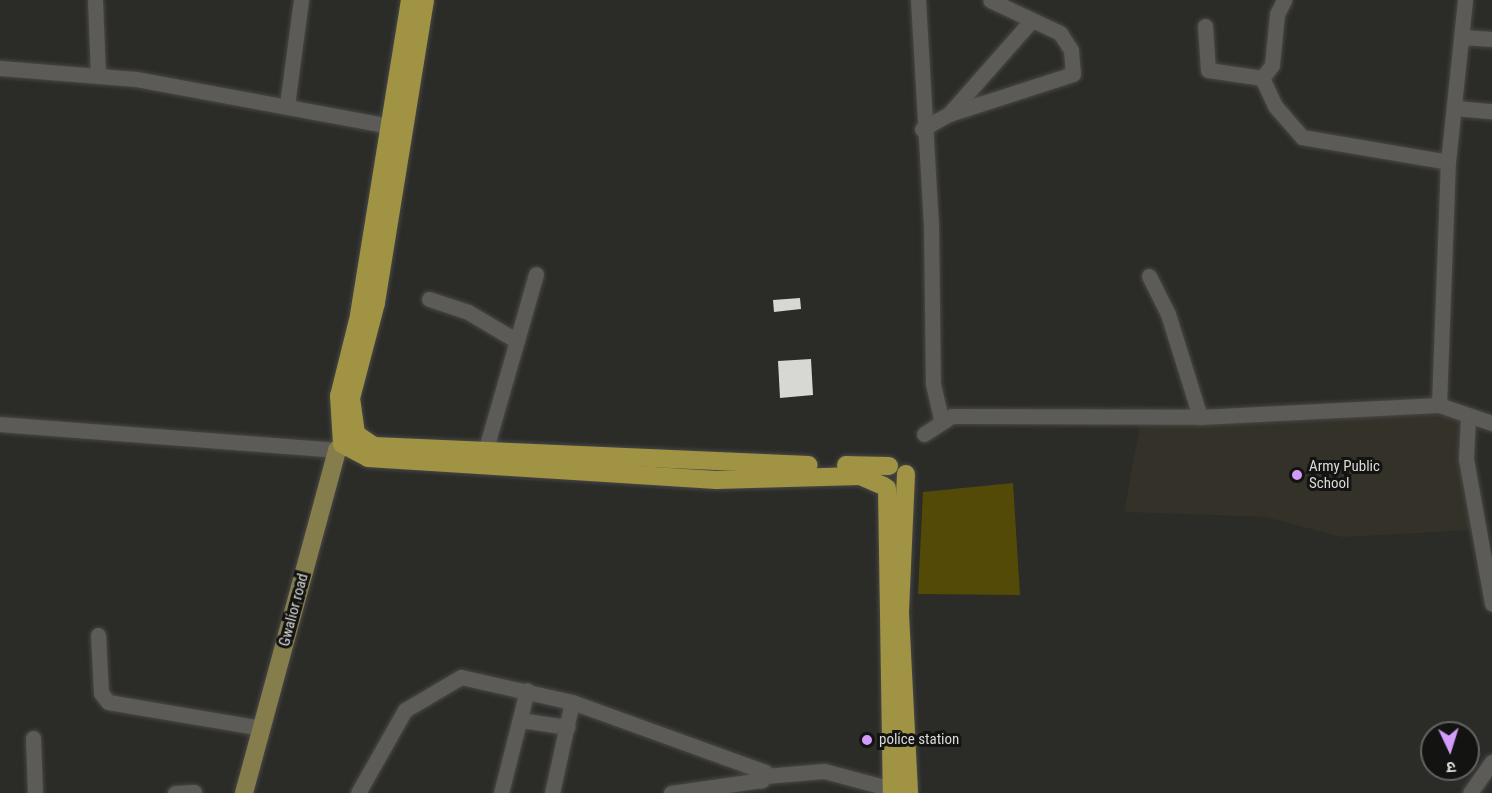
<!DOCTYPE html>
<meta charset="utf-8">
<style>
body{margin:0}
#map{position:relative;width:1492px;height:793px;overflow:hidden;background:#2b2b28;font-family:"Roboto Condensed","Noto Sans Devanagari",sans-serif}
div>[style]{position:absolute}
.built>*{inset:0;background:#333128}
.green>*{inset:0;background:#544a08}
.building>*{inset:0;background:#d7d7d3}
.roads{filter:drop-shadow(0 0 2px #484745) drop-shadow(0 0 2px #484745)}
.minor>*{height:15px;margin:-7.5px;padding:0 7.5px;transform-origin:7.5px;border-radius:7.5px;background:#5c5b58}
.major>*{height:18px;margin:-9px;padding:0 9px;transform-origin:9px;border-radius:9px;background:#857d4c}
.highway>*{height:18px;margin:-9px;padding:0 9px;transform-origin:9px;border-radius:9px;background:#a09344}
.dots>*{width:16px;height:16px;translate:-50% -50%;box-sizing:border-box;border:3px solid #131312;border-radius:50%}
span{translate:-50% -50%;white-space:nowrap;text-align:center;line-height:1.15;-webkit-text-stroke:6px #131312;paint-order:stroke}
.poi-label{font-size:15px;color:#dbdad8}
.left{translate:0 -50%;text-align:left}
.street-label{font-size:15px;color:#dbdad8}
.north{position:absolute;left:1420px;top:721px;width:60px;height:60px;box-sizing:border-box;background:#131312;border:2px solid #636361;border-radius:50%;rotate:176deg;font-size:16px;font-weight:700;line-height:24px;text-align:center;color:#dbdad8}
.north::after{content:'';display:block;margin:auto;width:21px;height:27px;background:#d39cfc;clip-path:polygon(50% 0,100% 100%,50% 72%,0 100%)}
</style>
<div id="map">
<div class="built">
<div style="clip-path:polygon(1449px 407px,1459px 415px,1463px 431px,1474px 530px,1342px 537px,1265px 517px,1124px 512px,1141px 420px)"></div>
</div>
<div class="green">
<div style="clip-path:polygon(1013px 483px,1020px 595px,918px 594px,923px 492px)"></div>
</div>
<div class="building">
<div style="clip-path:polygon(800px 298px,801px 309px,774px 312px,773px 300px)"></div>
<div style="clip-path:polygon(811px 359px,813px 395px,780px 398px,778px 361px)"></div>
</div>
<div class="roads">
<div class="minor">
<div style="left:95px;top:0;width:76px;rotate:87.7deg"></div>
<div style="left:918px;top:0;width:224px;rotate:86.7deg"></div>
<div style="left:931px;top:224px;width:160px;rotate:89.3deg"></div>
<div style="left:933px;top:384px;width:36px;rotate:77deg"></div>
<div style="left:1205px;top:26px;width:44px;rotate:86.1deg"></div>
<div style="left:1208px;top:70px;width:55px;rotate:8.4deg"></div>
<div style="left:1262px;top:78px;width:31px;rotate:65deg"></div>
<div style="left:1275px;top:106px;width:41px;rotate:48.9deg"></div>
<div style="left:1302px;top:137px;width:148px;rotate:9.7deg"></div>
<div style="left:1463px;top:37px;width:29px;rotate:4deg"></div>
<div style="left:0;top:68px;width:136px;rotate:4.6deg"></div>
<div style="left:136px;top:79px;width:257px;rotate:10.5deg"></div>
<div style="left:1262px;top:78px;width:16px;rotate:-52deg"></div>
<div style="left:1272px;top:65px;width:51px;rotate:-84.4deg"></div>
<div style="left:1277px;top:14px;width:16px;rotate:-63deg"></div>
<div style="left:287px;top:105px;width:106px;rotate:-82.4deg"></div>
<div style="left:1455px;top:108px;width:37px;rotate:5deg"></div>
<div style="left:949px;top:114px;width:125px;rotate:-48.6deg"></div>
<div style="left:922px;top:129px;width:31px;rotate:-29deg"></div>
<div style="left:949px;top:114px;width:130px;rotate:-17.9deg"></div>
<div style="left:1073px;top:74px;width:24px;rotate:-95deg"></div>
<div style="left:1071px;top:50px;width:20px;rotate:-123deg"></div>
<div style="left:1060px;top:33px;width:77px;rotate:-154.8deg"></div>
<div style="left:1149px;top:276px;width:42px;rotate:63.4deg"></div>
<div style="left:1168px;top:314px;width:108px;rotate:72.7deg"></div>
<div style="left:429px;top:299px;width:41px;rotate:18.4deg"></div>
<div style="left:468px;top:312px;width:57px;rotate:30.6deg"></div>
<div style="left:1439px;top:405px;width:243px;rotate:-87.9deg"></div>
<div style="left:1448px;top:162px;width:163px;rotate:-84deg"></div>
<div style="left:1468px;top:416px;width:43px;rotate:92.7deg"></div>
<div style="left:1466px;top:459px;width:147px;rotate:79.8deg"></div>
<div style="left:0;top:424px;width:338px;rotate:4.4deg"></div>
<div style="left:924px;top:434px;width:33px;rotate:-33deg"></div>
<div style="left:952px;top:416px;width:248px;rotate:0.2deg"></div>
<div style="left:1200px;top:417px;width:239px;rotate:-2.9deg"></div>
<div style="left:1439px;top:405px;width:56px;rotate:18.8deg"></div>
<div style="left:485px;top:452px;width:185px;rotate:-74deg"></div>
<div style="left:98px;top:635px;width:58px;rotate:87deg"></div>
<div style="left:101px;top:693px;width:11px;rotate:52deg"></div>
<div style="left:108px;top:702px;width:155px;rotate:9.6deg"></div>
<div style="left:520px;top:720px;width:48px;rotate:8.5deg"></div>
<div style="left:33px;top:738px;width:55px;rotate:87.9deg"></div>
<div style="left:765px;top:776px;width:59px;rotate:-4.8deg"></div>
<div style="left:824px;top:771px;width:70px;rotate:14.8deg"></div>
<div style="left:175px;top:793px;width:19px;rotate:-3deg"></div>
<div style="left:358px;top:793px;width:95px;rotate:-60.5deg"></div>
<div style="left:405px;top:710px;width:65px;rotate:-30.5deg"></div>
<div style="left:461px;top:677px;width:114px;rotate:12.7deg"></div>
<div style="left:572px;top:702px;width:205px;rotate:19.9deg"></div>
<div style="left:765px;top:772px;width:9px;rotate:111deg"></div>
<div style="left:762px;top:780px;width:92px;rotate:171.9deg"></div>
<div style="left:501px;top:793px;width:106px;rotate:-75.8deg"></div>
<div style="left:552px;top:793px;width:93px;rotate:-77.6deg"></div>
<div style="left:1470px;top:793px;width:38px;rotate:-55deg"></div>
</div>
<div class="major">
<div style="left:244px;top:793px;width:355px;rotate:-74.8deg"></div>
<div style="left:337px;top:450px;width:23px;rotate:-40deg"></div>
</div>
<div class="highway">
<div style="left:410px;top:0;width:320px;rotate:99.2deg"></div>
<div style="left:359px;top:316px;width:82px;rotate:104deg"></div>
<div style="left:339px;top:396px;width:48px;rotate:86.4deg"></div>
<div style="left:342px;top:444px;width:30px;rotate:28deg"></div>
<div style="left:368px;top:458px;width:349px;rotate:3.6deg"></div>
<div style="left:716px;top:480px;width:144px;rotate:-1.6deg"></div>
<div style="left:860px;top:476px;width:26px;rotate:23deg"></div>
<div style="left:425px;top:0;width:307px;rotate:99.2deg"></div>
<div style="left:376px;top:303px;width:98px;rotate:104.7deg"></div>
<div style="left:351px;top:398px;width:36px;rotate:82deg"></div>
<div style="left:356px;top:434px;width:22px;rotate:34deg"></div>
<div style="left:374px;top:446px;width:435px;rotate:2.5deg"></div>
<div style="left:846px;top:465px;width:43px;rotate:1.3deg"></div>
<div style="left:906px;top:474px;width:140px;rotate:92.5deg"></div>
<div style="left:900px;top:614px;width:179px;rotate:87.1deg"></div>
<div style="left:887px;top:488px;width:305px;rotate:89.1deg"></div>
</div>
</div>
<div class="dots">
<div style="left:1297px;top:475px;background:#d39cfc"></div>
<div style="left:867px;top:740px;background:#d39cfc"></div>
</div>
<div class="poi-label">
<span class="left" style="left:1309px;top:475px">Army Public<br>School</span>
<span class="left" style="left:879px;top:740px">police station</span>
</div>
<div class="street-label">
<span style="left:294px;top:610px;rotate:-75deg">Gwalior road</span>
</div>
<div class="north">उ</div>
</div>
